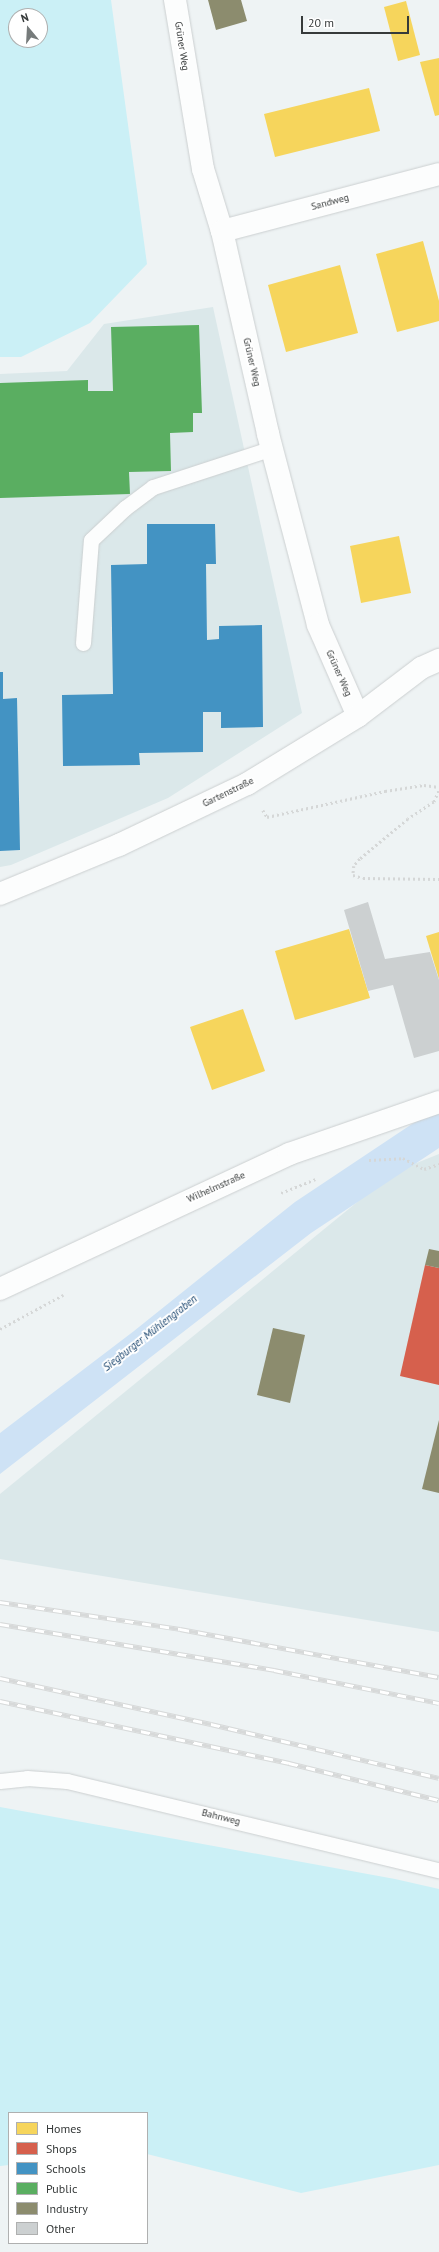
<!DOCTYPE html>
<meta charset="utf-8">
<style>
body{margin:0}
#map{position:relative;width:439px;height:2252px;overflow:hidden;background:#eef3f4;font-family:"PT Sans",sans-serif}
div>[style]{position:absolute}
.built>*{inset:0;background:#dbe8ea}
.green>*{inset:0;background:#cbf0f6}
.water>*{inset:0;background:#cee2f5}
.homes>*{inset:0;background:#f6d55c}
.shops>*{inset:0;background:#d6604d}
.schools>*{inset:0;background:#4393c3}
.public>*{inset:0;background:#5aae61}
.industry>*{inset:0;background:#8c8c6e}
.building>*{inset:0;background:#ccd0d1}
.path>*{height:2.5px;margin-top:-1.25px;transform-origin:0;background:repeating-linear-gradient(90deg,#d5d7d7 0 2px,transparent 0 5px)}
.roads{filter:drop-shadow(0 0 1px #cbcfd0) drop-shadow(0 0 1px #cbcfd0)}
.service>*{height:15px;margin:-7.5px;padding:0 7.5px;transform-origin:7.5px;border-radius:7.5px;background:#fcfdfd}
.minor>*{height:22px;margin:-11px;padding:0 11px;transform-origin:11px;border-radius:11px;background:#fcfdfd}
.secondary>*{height:22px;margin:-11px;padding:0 11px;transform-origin:11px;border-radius:11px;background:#fcfdfd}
.rail>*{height:4.5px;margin-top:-2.25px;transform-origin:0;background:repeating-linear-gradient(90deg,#fff 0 9px,#d7d9d9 0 18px);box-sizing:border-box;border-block:1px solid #d7d9d9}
span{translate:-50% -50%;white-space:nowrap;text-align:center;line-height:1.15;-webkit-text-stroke:4px #fff;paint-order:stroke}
.street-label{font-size:10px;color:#363a3a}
.water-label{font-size:11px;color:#15416b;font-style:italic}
.legend{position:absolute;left:8px;top:2112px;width:140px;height:132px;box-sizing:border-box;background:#fff;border:1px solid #afb0b0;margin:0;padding:5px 7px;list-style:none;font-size:12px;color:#363a3a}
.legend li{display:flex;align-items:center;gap:8px;height:20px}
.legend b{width:20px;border:1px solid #afb0b0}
.north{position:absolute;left:8px;top:8px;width:40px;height:40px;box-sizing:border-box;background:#fff;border:1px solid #afb0b0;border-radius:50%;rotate:342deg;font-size:11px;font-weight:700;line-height:16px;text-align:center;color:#363a3a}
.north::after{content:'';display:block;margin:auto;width:14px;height:18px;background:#767b7b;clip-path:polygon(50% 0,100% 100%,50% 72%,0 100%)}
.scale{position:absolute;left:301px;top:16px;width:108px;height:18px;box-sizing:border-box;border:2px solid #363a3a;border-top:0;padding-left:5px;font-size:12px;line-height:14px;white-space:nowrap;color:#363a3a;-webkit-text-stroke:3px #fff;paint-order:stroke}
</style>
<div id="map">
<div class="built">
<div style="clip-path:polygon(213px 307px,302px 713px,168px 798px,11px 865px,0 867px,0 374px,67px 371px,104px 324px)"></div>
<div style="clip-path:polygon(439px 1154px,439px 1632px,0 1559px,0 1494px,394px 1172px)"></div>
</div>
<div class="green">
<div style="clip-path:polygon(evenodd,0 0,111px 0,147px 264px,90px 323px,21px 357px,0 357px,0 0,16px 16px,40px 16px,40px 40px,16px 40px,16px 16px)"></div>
<div style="clip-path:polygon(0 1807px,395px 1879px,439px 1889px,439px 2165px,301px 2193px,147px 2154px,147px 2113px,9px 2113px,9px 2165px,0 2166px)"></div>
</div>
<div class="water">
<div style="clip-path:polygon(439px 1106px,439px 1148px,311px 1233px,0 1474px,0 1433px,134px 1331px,295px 1202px)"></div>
</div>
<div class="homes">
<div style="clip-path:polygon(406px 1px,420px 55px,398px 61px,384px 7px)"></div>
<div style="clip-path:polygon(439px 58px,439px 115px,435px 116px,420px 62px)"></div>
<div style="clip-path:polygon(369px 88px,380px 131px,275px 157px,264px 114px)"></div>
<div style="clip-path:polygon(423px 241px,439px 301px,439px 321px,397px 332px,376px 254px)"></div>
<div style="clip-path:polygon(340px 265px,358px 333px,286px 352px,268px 285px)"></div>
<div style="clip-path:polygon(399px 536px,411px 593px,361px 603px,350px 546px)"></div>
<div style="clip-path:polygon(349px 929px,370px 998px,295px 1020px,275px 951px)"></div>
<div style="clip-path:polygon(439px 932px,439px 979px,426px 936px)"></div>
<div style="clip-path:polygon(243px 1009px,265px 1071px,212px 1090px,190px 1027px)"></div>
</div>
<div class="shops">
<div style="clip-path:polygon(425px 1265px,439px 1268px,439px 1385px,400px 1376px)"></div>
</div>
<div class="schools">
<div style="clip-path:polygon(147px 524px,215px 524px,216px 564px,206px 564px,207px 640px,219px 639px,219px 626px,262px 625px,263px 727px,221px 728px,221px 712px,203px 712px,203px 752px,139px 753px,140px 765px,63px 766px,62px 695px,113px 694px,111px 565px,147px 564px)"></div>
<div style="clip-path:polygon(0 672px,3px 672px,3px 699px,17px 698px,20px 850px,0 851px)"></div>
</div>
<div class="public">
<div style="clip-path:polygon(199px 325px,202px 413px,193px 413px,193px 432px,170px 433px,171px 471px,129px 472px,130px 494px,0 498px,0 383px,88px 380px,88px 391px,113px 391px,111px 327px)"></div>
</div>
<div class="industry">
<div style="clip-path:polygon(208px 0,241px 0,247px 21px,216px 30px)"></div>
<div style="clip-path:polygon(429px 1249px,439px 1251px,439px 1268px,425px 1265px)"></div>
<div style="clip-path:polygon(273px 1328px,305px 1335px,290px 1403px,257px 1395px)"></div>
<div style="clip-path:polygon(439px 1420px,439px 1493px,422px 1489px)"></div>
</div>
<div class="building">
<div style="clip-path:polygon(368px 902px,385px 959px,430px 952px,439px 980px,439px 1051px,414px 1058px,393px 985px,368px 991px,344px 910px)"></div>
</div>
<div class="path">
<div style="left:439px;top:791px;width:12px;rotate:114deg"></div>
<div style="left:434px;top:802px;width:31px;rotate:147deg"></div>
<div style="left:408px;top:819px;width:62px;rotate:140.2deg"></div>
<div style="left:360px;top:859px;width:9px;rotate:131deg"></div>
<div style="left:354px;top:866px;width:9px;rotate:96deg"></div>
<div style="left:353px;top:875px;width:10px;rotate:17deg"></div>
<div style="left:363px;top:878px;width:76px;rotate:0.8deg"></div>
<div style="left:263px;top:810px;width:8px;rotate:60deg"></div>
<div style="left:267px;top:817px;width:121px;rotate:-12.4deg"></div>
<div style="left:385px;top:791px;width:39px;rotate:-9deg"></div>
<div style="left:424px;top:785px;width:15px;rotate:8deg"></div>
<div style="left:369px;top:1160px;width:34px;rotate:-3deg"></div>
<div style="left:403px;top:1158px;width:24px;rotate:28deg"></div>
<div style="left:424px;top:1169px;width:16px;rotate:-18deg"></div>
<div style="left:281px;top:1193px;width:37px;rotate:-22deg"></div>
<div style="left:0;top:1329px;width:72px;rotate:-28.4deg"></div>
</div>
<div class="roads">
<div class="service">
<div style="left:83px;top:643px;width:103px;rotate:-85.6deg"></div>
<div style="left:91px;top:540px;width:47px;rotate:-43.3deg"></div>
<div style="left:125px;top:508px;width:35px;rotate:-37deg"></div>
<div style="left:153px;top:487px;width:125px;rotate:-18.1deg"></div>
<div style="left:0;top:1781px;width:27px;rotate:-6deg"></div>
<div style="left:27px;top:1778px;width:40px;rotate:4.3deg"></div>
<div style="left:67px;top:1781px;width:382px;rotate:13.5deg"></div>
</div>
<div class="minor">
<div style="left:175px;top:0;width:171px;rotate:80.6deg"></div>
<div style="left:203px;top:169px;width:65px;rotate:73deg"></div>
<div style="left:222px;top:231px;width:208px;rotate:77.2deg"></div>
<div style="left:268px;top:434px;width:197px;rotate:75.3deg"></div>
<div style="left:318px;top:625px;width:99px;rotate:66.3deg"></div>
<div style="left:222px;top:231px;width:224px;rotate:-14.7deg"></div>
<div style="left:0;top:894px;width:129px;rotate:-22.4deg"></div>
<div style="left:119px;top:845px;width:142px;rotate:-25.5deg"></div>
<div style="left:247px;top:784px;width:130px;rotate:-31.5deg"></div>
<div style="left:358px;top:716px;width:79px;rotate:-37.3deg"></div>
<div style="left:421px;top:668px;width:20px;rotate:-24deg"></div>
</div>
<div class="secondary">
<div style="left:0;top:1289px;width:319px;rotate:-25deg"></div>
<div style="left:289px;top:1154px;width:159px;rotate:-19.1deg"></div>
</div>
</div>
<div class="rail">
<div style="left:0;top:1602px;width:182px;rotate:8.5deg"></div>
<div style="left:180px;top:1629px;width:263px;rotate:10.5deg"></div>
<div style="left:0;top:1624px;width:278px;rotate:9.5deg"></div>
<div style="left:274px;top:1670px;width:168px;rotate:11.3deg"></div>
<div style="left:0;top:1678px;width:216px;rotate:12.3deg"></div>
<div style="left:211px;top:1724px;width:234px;rotate:13.3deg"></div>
<div style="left:0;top:1701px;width:296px;rotate:12.1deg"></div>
<div style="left:289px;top:1763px;width:154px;rotate:13.9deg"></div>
</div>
<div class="street-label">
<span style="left:182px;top:46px;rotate:81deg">Grüner Weg</span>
<span style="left:330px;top:202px;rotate:-15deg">Sandweg</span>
<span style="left:252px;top:362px;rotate:77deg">Grüner Weg</span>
<span style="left:339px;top:673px;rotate:66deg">Grüner Weg</span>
<span style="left:228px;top:792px;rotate:-26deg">Gartenstraße</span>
<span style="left:216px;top:1187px;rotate:-24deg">Wilhelmstraße</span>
<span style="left:221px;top:1817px;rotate:14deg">Bahnweg</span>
</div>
<div class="water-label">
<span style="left:150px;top:1333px;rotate:-38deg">Siegburger Mühlengraben</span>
</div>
<ul class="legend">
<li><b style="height:11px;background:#f6d55c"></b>Homes</li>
<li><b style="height:11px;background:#d6604d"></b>Shops</li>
<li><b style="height:11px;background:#4393c3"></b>Schools</li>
<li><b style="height:11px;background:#5aae61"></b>Public</li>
<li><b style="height:11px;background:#8c8c6e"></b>Industry</li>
<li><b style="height:11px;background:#ccd0d1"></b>Other</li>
</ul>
<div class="north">N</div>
<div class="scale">20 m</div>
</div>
